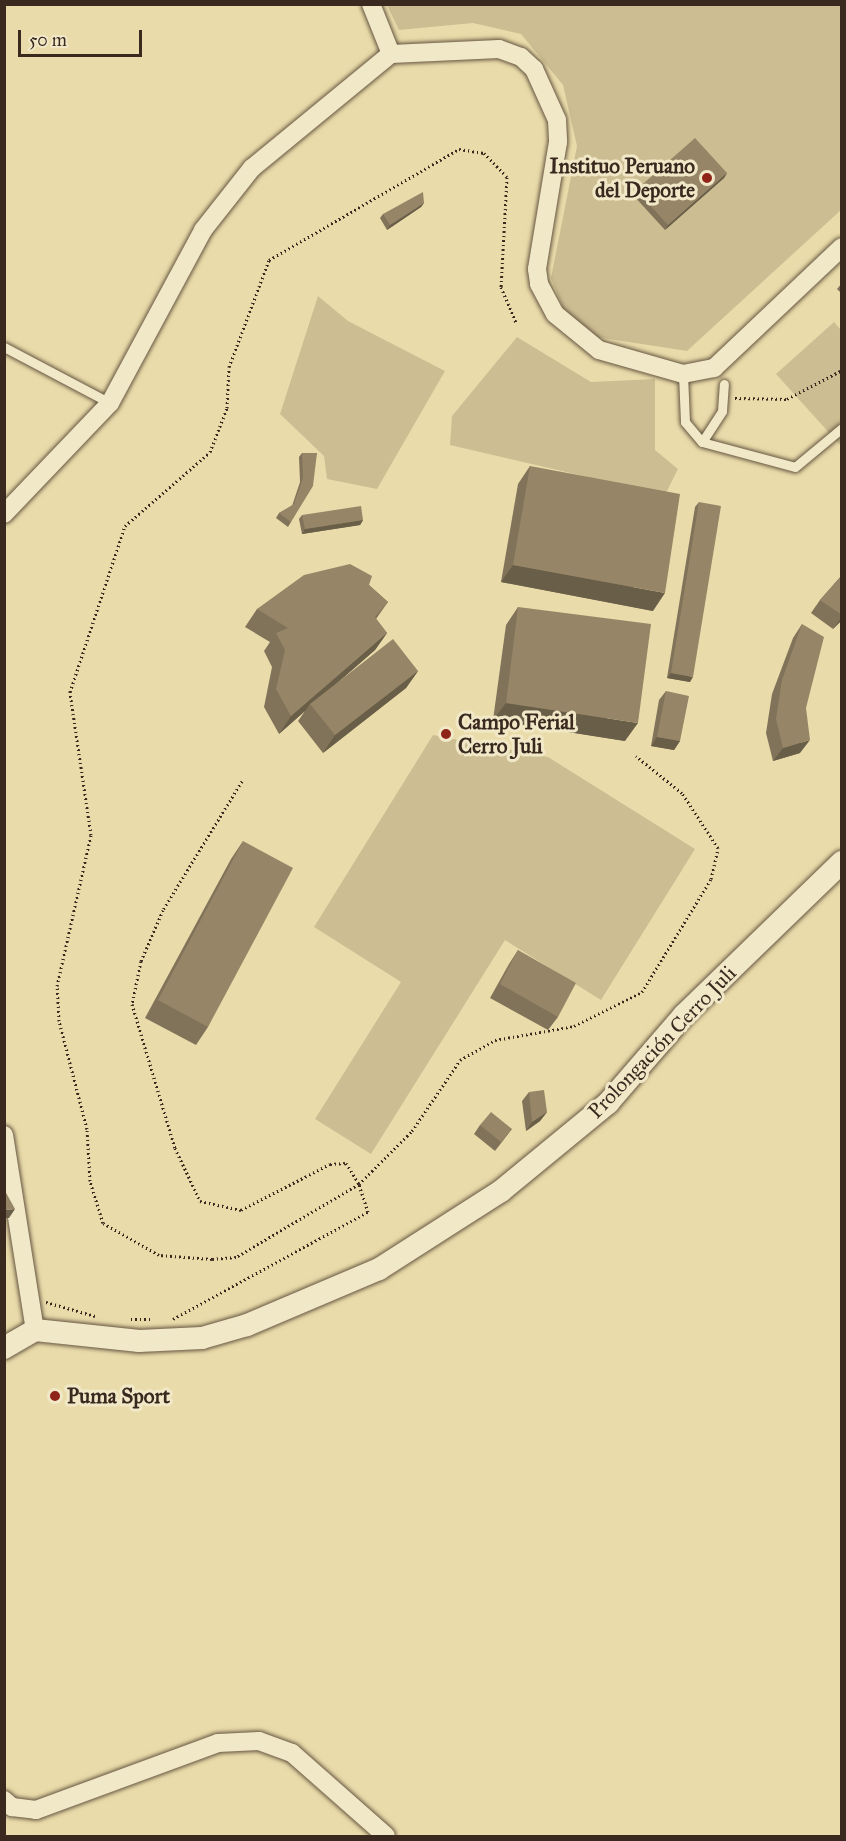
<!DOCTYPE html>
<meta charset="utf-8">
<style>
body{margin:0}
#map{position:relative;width:846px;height:1841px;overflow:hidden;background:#eadcaa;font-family:"IM FELL Great Primer",serif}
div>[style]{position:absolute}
.green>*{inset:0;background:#ccbe92}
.path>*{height:3px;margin-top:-1.5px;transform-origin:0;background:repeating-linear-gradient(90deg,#3a291f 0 1.5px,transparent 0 4.5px)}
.roads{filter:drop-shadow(0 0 2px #665642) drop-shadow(0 0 2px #665642)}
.service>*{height:9px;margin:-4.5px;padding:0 4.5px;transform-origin:4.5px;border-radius:4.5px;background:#f1e8c8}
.minor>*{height:18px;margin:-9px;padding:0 9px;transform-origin:9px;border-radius:9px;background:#f1e8c8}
.tertiary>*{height:22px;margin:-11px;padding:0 11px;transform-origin:11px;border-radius:11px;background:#f1e8c8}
.wall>*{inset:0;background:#817359}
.shaded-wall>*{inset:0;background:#695e48}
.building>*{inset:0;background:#968667}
.dots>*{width:16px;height:16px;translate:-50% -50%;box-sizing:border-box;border:3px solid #f1e8c8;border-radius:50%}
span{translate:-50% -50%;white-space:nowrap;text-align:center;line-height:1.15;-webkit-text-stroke:6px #f1e8c8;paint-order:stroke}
.poi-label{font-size:21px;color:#3a291f;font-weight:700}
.right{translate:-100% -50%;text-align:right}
.left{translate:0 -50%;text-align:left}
.street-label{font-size:21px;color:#3a291f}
.frame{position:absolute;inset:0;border:6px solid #3a291f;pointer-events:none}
.scale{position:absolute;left:18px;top:30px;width:124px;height:27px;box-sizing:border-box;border:3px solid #3a291f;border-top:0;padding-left:8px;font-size:18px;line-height:21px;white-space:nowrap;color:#3a291f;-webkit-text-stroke:4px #f1e8c8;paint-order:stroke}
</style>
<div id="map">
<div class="green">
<div style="clip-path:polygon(387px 5px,841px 5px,841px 210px,687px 351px,596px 337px,566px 315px,551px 278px,577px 146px,563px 85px,521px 34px,473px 23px,399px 30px)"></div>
<div style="clip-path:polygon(318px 296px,348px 321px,445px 371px,377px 489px,327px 479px,324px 456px,280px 414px)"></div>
<div style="clip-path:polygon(834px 322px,841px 330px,841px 446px,776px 374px)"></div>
<div style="clip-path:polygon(517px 337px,591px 382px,655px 379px,655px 450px,678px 469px,665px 495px,450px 445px,452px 416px)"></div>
<div style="clip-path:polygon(433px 735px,548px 757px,695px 849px,601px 1000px,505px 940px,371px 1154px,315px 1119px,401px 982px,314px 927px)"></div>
</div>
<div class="path">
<div style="left:735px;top:398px;width:52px;rotate:1.1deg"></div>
<div style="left:787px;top:399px;width:62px;rotate:-27.8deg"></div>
<div style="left:242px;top:781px;width:151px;rotate:121.5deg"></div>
<div style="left:163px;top:910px;width:56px;rotate:113.3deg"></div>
<div style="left:141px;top:961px;width:44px;rotate:101.8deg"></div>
<div style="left:132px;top:1004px;width:150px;rotate:73.4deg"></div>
<div style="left:175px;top:1148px;width:59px;rotate:64.7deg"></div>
<div style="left:200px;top:1201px;width:42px;rotate:12.4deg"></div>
<div style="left:241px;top:1210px;width:100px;rotate:-27.3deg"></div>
<div style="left:330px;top:1164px;width:16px;rotate:-4deg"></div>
<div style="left:346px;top:1163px;width:25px;rotate:58deg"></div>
<div style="left:359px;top:1184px;width:75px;rotate:-45deg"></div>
<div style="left:412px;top:1131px;width:86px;rotate:-55.9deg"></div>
<div style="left:460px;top:1060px;width:40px;rotate:-29.7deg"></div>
<div style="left:495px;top:1040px;width:80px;rotate:-10deg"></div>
<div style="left:574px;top:1026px;width:76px;rotate:-26.6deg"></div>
<div style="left:642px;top:992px;width:132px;rotate:-58.6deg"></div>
<div style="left:711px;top:879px;width:32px;rotate:-77deg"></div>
<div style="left:718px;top:848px;width:66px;rotate:-123.2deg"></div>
<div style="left:682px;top:793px;width:59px;rotate:-141.2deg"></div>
<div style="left:46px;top:1302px;width:51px;rotate:15.9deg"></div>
<div style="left:131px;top:1319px;width:20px"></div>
<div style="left:173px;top:1319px;width:222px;rotate:-28.8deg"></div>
<div style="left:368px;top:1212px;width:29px;rotate:-108deg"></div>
<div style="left:359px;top:1184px;width:143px;rotate:149.3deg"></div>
<div style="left:236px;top:1257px;width:24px;rotate:175deg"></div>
<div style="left:212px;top:1259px;width:53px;rotate:-175.7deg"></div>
<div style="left:159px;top:1255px;width:64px;rotate:-150.3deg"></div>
<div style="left:103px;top:1223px;width:44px;rotate:-107.2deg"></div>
<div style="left:90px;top:1181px;width:52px;rotate:-93.3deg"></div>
<div style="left:87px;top:1129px;width:112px;rotate:-104.5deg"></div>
<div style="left:59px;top:1021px;width:35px;rotate:-93deg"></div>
<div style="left:57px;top:986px;width:155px;rotate:-77.3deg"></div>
<div style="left:91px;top:835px;width:145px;rotate:-98.4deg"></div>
<div style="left:70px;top:692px;width:175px;rotate:-71.7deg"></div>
<div style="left:125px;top:526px;width:113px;rotate:-41deg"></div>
<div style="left:210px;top:452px;width:47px;rotate:-68.9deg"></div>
<div style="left:227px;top:408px;width:41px;rotate:-87.2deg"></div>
<div style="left:229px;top:367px;width:114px;rotate:-69.5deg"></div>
<div style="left:269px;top:260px;width:220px;rotate:-30.3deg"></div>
<div style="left:459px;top:149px;width:25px;rotate:9deg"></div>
<div style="left:484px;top:153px;width:33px;rotate:46deg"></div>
<div style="left:507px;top:177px;width:110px;rotate:93.1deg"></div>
<div style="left:501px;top:287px;width:38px;rotate:67deg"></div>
</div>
<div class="roads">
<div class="service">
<div style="left:4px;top:347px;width:120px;rotate:27.8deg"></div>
<div style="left:683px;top:374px;width:48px;rotate:87.6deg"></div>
<div style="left:685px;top:422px;width:26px;rotate:50deg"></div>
<div style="left:702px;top:442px;width:96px;rotate:15deg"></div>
<div style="left:795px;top:467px;width:61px;rotate:-39.7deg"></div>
<div style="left:702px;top:442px;width:37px;rotate:-57deg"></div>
<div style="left:722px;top:411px;width:27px;rotate:-86deg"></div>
</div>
<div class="minor">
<div style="left:371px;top:4px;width:54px;rotate:68.2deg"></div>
<div style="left:4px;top:514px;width:153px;rotate:-46.3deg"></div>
<div style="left:110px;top:403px;width:196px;rotate:-61.7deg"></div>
<div style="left:203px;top:230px;width:79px;rotate:-51.7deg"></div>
<div style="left:252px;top:168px;width:180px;rotate:-39.4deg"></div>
<div style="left:391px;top:54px;width:108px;rotate:-2.7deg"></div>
<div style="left:499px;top:49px;width:23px;rotate:20deg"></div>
<div style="left:521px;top:57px;width:18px;rotate:43deg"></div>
<div style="left:534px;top:69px;width:56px;rotate:65.7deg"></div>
<div style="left:557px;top:120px;width:22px;rotate:87deg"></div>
<div style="left:558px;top:142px;width:129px;rotate:99.4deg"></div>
<div style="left:537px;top:269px;width:15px;rotate:82deg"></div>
<div style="left:539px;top:284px;width:34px;rotate:62deg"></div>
<div style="left:555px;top:314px;width:57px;rotate:39.3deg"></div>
<div style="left:599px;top:350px;width:87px;rotate:15.9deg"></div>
<div style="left:683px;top:374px;width:32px;rotate:-11deg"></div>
<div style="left:714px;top:368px;width:176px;rotate:-43.4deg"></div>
<div style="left:4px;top:1135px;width:197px;rotate:81deg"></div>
<div style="left:4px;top:1800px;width:11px;rotate:41deg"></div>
<div style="left:12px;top:1807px;width:24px;rotate:7deg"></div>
<div style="left:36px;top:1810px;width:194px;rotate:-20.2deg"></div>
<div style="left:218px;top:1743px;width:41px;rotate:-2.8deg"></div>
<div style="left:259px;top:1741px;width:35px;rotate:20deg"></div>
<div style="left:292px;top:1753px;width:125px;rotate:41.4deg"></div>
</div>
<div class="tertiary">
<div style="left:4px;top:1348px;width:36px;rotate:-30deg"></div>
<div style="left:35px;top:1330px;width:105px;rotate:6deg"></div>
<div style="left:139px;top:1341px;width:63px;rotate:-2.7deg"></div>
<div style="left:202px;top:1338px;width:47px;rotate:-16.1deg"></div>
<div style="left:247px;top:1325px;width:143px;rotate:-23deg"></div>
<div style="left:379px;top:1269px;width:145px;rotate:-32.6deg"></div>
<div style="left:501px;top:1191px;width:139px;rotate:-39.4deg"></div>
<div style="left:608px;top:1103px;width:116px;rotate:-49.2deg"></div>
<div style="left:684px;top:1015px;width:220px;rotate:-44.1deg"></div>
</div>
</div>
<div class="wall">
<div style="clip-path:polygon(727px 173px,724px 178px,665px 230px,633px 195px,636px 190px)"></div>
<div style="clip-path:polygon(424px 203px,421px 207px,387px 230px,380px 218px,383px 214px)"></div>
<div style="clip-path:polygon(842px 283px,842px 294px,837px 289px)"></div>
<div style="clip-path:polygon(302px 453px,317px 453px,291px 522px,288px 527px,276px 518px,279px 513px,292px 506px,300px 482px,299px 457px)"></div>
<div style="clip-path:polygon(530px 466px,653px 611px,501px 582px,518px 484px)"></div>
<div style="clip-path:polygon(699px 502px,690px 682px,667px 678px,695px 507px)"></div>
<div style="clip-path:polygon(302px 515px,363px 520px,360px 525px,302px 534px,299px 519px)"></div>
<div style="clip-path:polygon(842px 575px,842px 620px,833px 629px,811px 613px,820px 600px)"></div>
<div style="clip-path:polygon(369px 585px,388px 602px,376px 619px,387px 633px,375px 650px,337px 683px,418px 671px,406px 688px,323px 753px,298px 721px,305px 711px,279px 734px,264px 707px,272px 667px,264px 651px,270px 642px,245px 627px,257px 609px)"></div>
<div style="clip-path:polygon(518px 607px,625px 741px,493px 720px,506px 625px)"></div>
<div style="clip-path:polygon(802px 624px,806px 708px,800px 753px,773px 761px,766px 733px,772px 694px,793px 638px)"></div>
<div style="clip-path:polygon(666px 691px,680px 741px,674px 750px,651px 746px,659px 700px)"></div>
<div style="clip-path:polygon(243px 841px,208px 1027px,196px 1045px,145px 1018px,231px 859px)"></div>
<div style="clip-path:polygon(518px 950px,558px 1017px,548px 1030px,490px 998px,509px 964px)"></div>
<div style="clip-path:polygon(529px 1092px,547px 1112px,540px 1121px,526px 1131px,522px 1101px)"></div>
<div style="clip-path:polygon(480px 1125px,512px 1129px,495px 1151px,474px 1134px)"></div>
</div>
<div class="shaded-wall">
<div style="clip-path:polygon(727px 173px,724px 178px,665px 230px,668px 225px)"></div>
<div style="clip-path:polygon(424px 203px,421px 207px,387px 230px,390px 225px)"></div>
<div style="clip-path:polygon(363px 520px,360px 525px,302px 534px,305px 529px)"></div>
<div style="clip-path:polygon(513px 565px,665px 593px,653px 611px,501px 582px)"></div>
<div style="clip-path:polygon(842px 617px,842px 620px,833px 629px)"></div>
<div style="clip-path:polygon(387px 633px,375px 650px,312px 705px,310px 704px,305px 711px,279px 734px,291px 716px)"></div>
<div style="clip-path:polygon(418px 671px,406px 688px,323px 753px,335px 735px)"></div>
<div style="clip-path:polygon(671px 673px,693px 677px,690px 682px,667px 678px)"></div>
<div style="clip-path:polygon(506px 703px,638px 723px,625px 741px,493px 720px)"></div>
<div style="clip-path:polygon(657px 737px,680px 741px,674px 750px,651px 746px)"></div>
<div style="clip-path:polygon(810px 740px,800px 753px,773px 761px,783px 748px)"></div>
<div style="clip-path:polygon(547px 1112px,540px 1121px,526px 1131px,532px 1122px)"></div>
<div style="clip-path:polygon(15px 1209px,9px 1218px,4px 1218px,4px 1210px)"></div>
</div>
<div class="building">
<div style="clip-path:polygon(695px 138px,727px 173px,668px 225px,636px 190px)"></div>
<div style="clip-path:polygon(423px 192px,424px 203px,390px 225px,383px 214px)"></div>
<div style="clip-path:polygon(302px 453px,317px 453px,313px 486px,291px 522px,279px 513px,294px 504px,303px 478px)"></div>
<div style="clip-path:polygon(530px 466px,680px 494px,665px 593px,513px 565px)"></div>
<div style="clip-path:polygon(699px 502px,721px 506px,693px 677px,671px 673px)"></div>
<div style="clip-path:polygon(361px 506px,363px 520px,305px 529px,302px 515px)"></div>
<div style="clip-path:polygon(350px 564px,372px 576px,369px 585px,388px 602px,375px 617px,387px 633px,291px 716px,276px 689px,285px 650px,276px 633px,288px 628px,257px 609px,304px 575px)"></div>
<div style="clip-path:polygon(842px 575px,842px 615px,820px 600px)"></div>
<div style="clip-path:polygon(518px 607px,651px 624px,638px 723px,506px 703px)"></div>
<div style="clip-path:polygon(802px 624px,824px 637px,806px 708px,810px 740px,783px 748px,776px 719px,782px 680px)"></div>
<div style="clip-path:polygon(393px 639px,418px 671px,335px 735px,310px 704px)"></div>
<div style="clip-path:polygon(666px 691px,689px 696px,680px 741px,657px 737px)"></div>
<div style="clip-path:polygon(243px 841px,293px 868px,208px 1027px,158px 1000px)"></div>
<div style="clip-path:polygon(518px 950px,576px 983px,558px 1017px,500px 984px)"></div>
<div style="clip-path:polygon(544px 1090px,547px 1112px,532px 1122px,529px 1092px)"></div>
<div style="clip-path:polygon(491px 1112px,512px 1129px,501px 1142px,480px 1125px)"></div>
<div style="clip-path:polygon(4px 1189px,15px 1209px,4px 1210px)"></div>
</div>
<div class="dots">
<div style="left:707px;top:178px;background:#8f2418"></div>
<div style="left:446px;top:734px;background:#8f2418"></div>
<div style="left:55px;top:1396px;background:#8f2418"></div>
</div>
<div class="poi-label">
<span class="right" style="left:695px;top:178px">Instituo Peruano<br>del Deporte</span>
<span class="left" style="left:458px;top:734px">Campo Ferial<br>Cerro Juli</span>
<span class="left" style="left:67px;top:1396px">Puma Sport</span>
</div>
<div class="street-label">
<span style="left:662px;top:1042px;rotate:-46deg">Prolongación Cerro Juli</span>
</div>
<div class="frame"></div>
<div class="scale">50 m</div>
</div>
